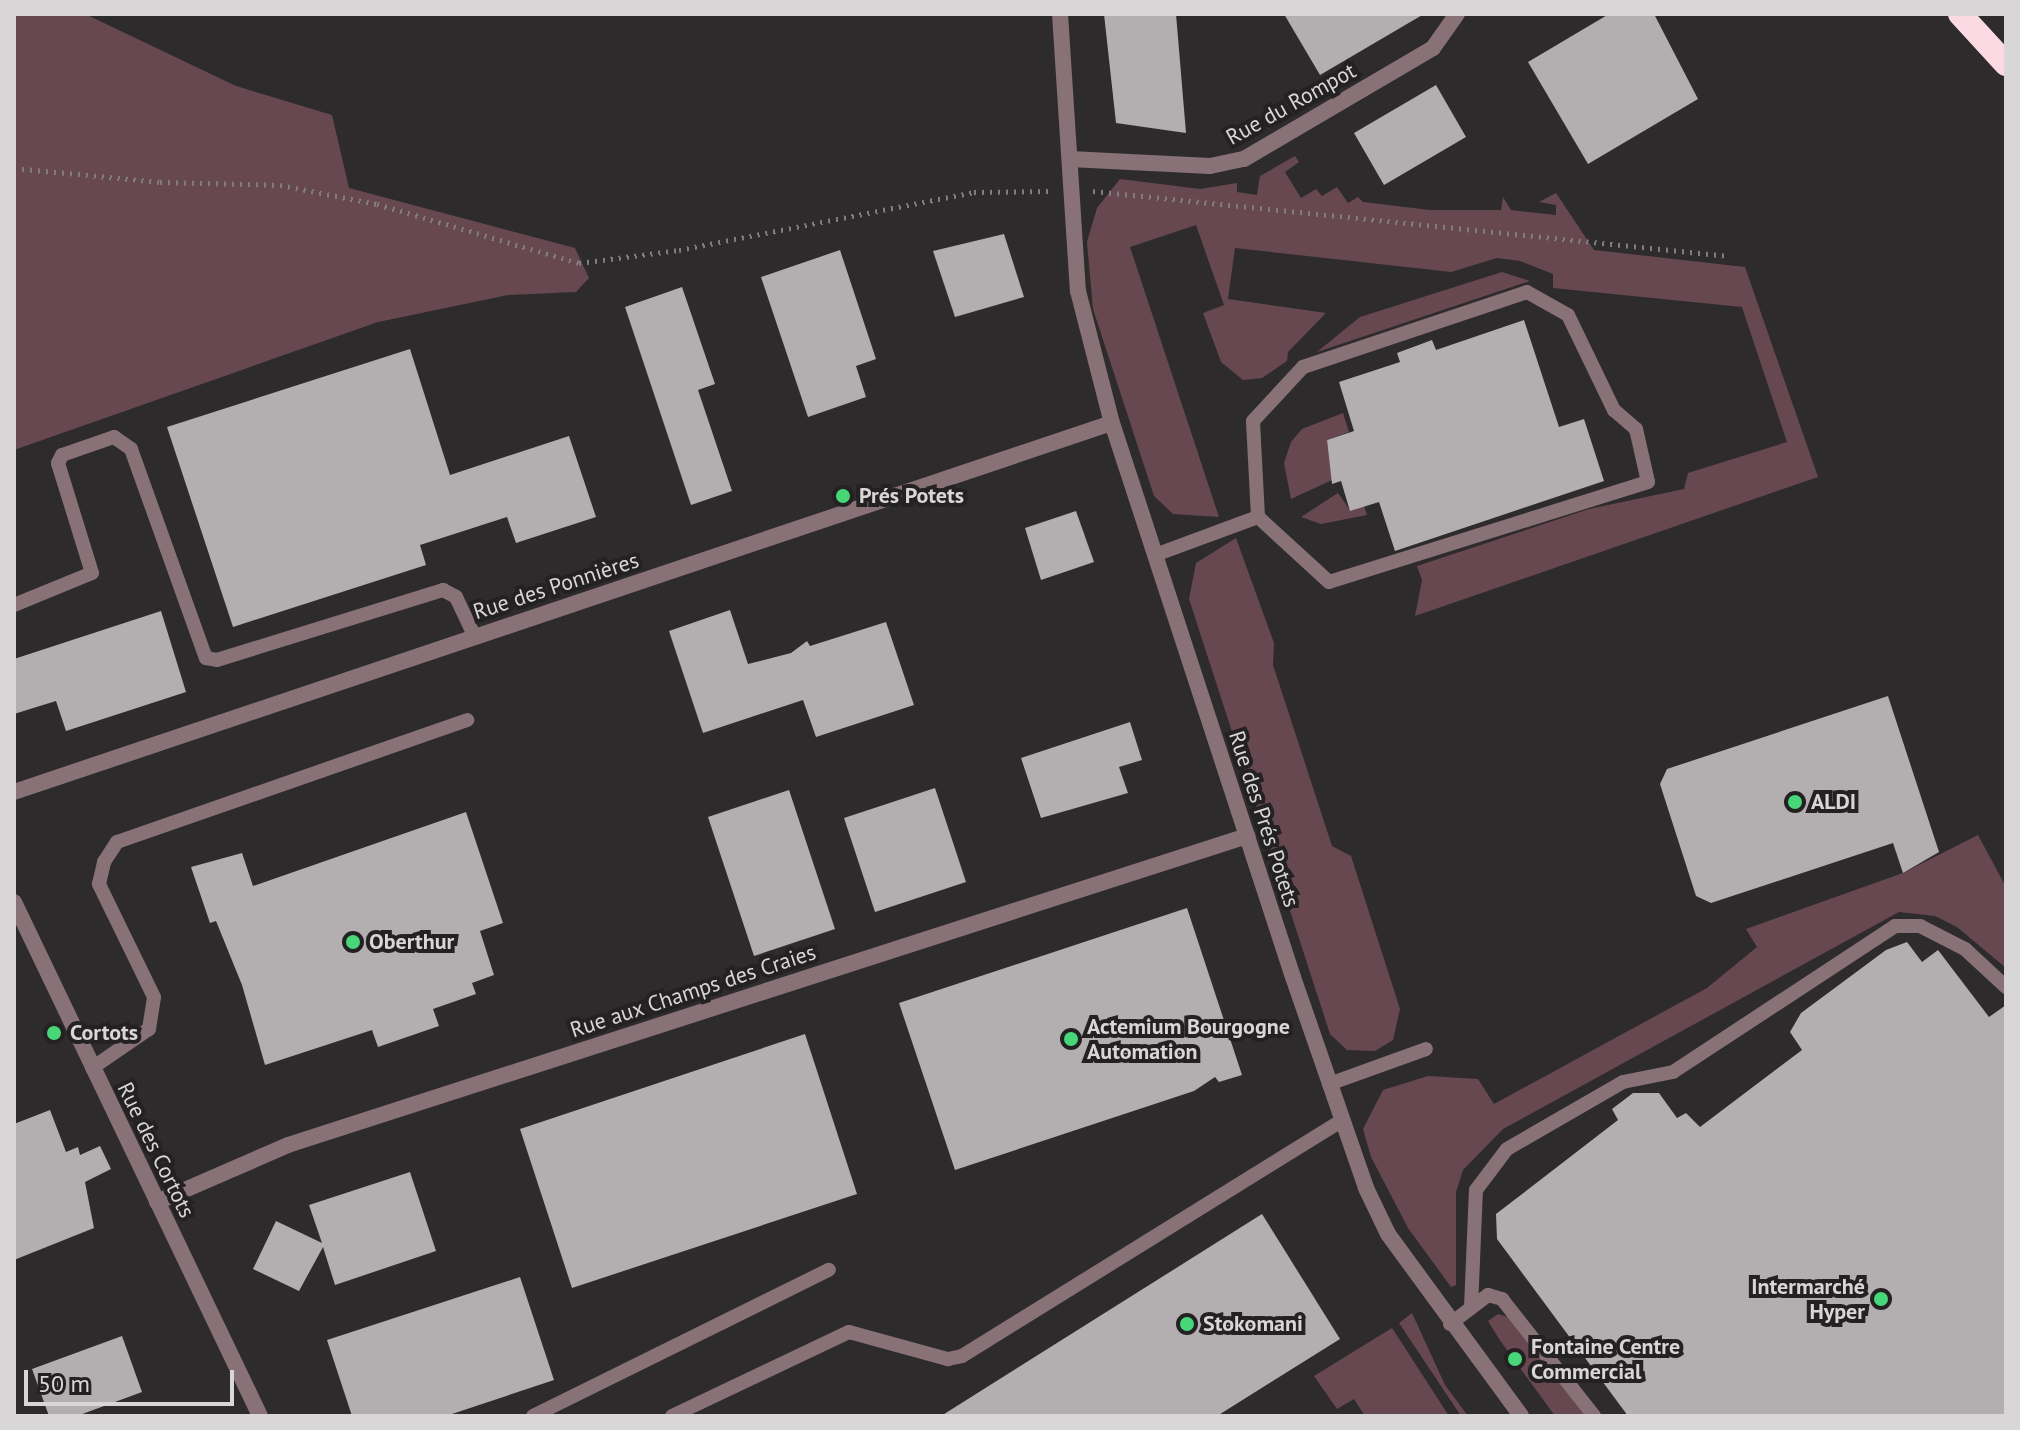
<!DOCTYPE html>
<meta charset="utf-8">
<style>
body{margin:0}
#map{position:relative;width:2020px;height:1430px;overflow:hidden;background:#2e2b2c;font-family:"PT Sans",sans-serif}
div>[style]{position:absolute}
.green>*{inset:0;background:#674850}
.building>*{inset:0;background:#b3aeaf}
.path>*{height:5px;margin-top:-2.5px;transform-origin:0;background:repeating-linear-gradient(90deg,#807d7e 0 2px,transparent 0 8px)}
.lane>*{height:14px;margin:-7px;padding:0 7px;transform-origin:7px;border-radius:7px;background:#887277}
.street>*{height:16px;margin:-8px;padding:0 8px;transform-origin:8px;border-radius:8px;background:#887277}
.highway>*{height:24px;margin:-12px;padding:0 12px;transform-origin:12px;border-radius:12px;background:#fcdae3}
.dots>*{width:22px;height:22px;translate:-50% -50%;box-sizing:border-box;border:4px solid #242122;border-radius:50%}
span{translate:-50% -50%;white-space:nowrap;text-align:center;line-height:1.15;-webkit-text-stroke:8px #242122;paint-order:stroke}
.street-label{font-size:22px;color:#d8d6d7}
.poi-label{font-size:22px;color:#d8d6d7;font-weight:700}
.left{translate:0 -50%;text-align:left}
.right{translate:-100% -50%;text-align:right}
.frame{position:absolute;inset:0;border:16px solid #d8d6d7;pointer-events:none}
.scale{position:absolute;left:24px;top:1370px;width:210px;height:36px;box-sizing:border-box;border:4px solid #d8d6d7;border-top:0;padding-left:10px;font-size:24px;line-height:28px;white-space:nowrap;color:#d8d6d7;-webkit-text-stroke:6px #242122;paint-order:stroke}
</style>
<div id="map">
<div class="green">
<div style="clip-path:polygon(14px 14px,85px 14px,236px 86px,332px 115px,349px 188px,575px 248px,589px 278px,576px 292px,508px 295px,378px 322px,14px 450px)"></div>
<div style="clip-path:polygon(1295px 156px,1299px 162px,1285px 172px,1301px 198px,1316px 189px,1322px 196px,1337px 187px,1348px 203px,1358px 197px,1363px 202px,1430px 210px,1501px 210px,1503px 197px,1511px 210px,1556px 215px,1556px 205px,1539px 202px,1556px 193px,1594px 250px,1745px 267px,1818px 477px,1415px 616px,1422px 580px,1417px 566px,1589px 509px,1684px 489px,1688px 473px,1787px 442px,1742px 307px,1553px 288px,1553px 274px,1520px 261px,1497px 258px,1451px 272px,1235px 248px,1228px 299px,1326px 313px,1288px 352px,1287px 361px,1262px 378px,1243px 380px,1221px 362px,1203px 313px,1224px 305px,1196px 225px,1130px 247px,1219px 517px,1173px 514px,1154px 496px,1093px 309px,1087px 242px,1097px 208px,1120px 179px,1200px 189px,1237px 183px,1237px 192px,1257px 195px,1260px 176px)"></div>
<div style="clip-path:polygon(1502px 272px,1530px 281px,1317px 352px,1360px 317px)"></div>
<div style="clip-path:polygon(1343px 413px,1349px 432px,1327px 440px,1332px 480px,1291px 499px,1284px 463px,1291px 442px,1302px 429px)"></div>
<div style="clip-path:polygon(1338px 493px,1350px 510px,1364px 506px,1367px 515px,1321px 524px,1301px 517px)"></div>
<div style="clip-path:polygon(1236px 538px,1274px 643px,1273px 665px,1332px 846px,1351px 856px,1400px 1009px,1393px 1040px,1375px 1051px,1347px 1050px,1330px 1034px,1189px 599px,1196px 563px)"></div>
<div style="clip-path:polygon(1978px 835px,2006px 887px,2006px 968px,1957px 927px,1935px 916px,1899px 912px,1503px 1129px,1463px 1170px,1456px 1192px,1456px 1285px,1451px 1287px,1408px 1228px,1371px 1157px,1363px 1129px,1383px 1090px,1428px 1076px,1478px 1079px,1494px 1104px,1707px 988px,1757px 947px,1746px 929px,1903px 873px)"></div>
<div style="clip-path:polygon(1412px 1313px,1445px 1385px,1468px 1416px,1461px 1416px,1399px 1323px)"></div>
<div style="clip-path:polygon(1498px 1314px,1511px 1318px,1585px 1416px,1555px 1416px,1499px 1339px,1488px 1321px)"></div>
<div style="clip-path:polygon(1392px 1328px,1449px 1416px,1365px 1416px,1354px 1399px,1337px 1409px,1314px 1376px)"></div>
</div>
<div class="building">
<div style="clip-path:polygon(1104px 14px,1176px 14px,1186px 133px,1116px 123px)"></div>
<div style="clip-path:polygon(1284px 14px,1424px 14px,1320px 75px)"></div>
<div style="clip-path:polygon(1609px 14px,1654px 14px,1698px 99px,1588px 164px,1528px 62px)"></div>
<div style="clip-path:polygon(1436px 85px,1466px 137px,1384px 185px,1354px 133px)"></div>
<div style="clip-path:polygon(1004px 234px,1024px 297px,955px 317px,933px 251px)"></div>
<div style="clip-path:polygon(840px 250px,876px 359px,856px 366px,866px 397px,808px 417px,761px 277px)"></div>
<div style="clip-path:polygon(682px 287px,715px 384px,698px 390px,732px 491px,691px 505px,625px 307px)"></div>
<div style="clip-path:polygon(1524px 320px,1559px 427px,1584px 419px,1604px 481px,1395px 551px,1379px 502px,1350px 511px,1341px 481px,1332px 484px,1327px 440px,1354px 431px,1339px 382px,1400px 362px,1397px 353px,1432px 340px,1436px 350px)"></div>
<div style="clip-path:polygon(410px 349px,450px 475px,569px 436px,596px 517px,516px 543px,507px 517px,420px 545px,426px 565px,233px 627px,167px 427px)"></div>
<div style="clip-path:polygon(1076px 511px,1094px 562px,1041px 580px,1025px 528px)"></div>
<div style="clip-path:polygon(730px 610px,748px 664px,791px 653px,807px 641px,810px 646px,886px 622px,914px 705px,816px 737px,803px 700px,703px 733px,669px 631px)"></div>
<div style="clip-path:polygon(161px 611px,186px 692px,66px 731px,56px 701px,14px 714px,14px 659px)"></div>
<div style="clip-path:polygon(1888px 696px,1939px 852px,1903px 873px,1893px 843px,1711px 903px,1696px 896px,1660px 784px,1667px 769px)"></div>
<div style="clip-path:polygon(1130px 722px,1142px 760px,1119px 767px,1128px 793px,1041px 818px,1021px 758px)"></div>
<div style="clip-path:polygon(935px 788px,966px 882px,875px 912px,844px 818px)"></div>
<div style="clip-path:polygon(789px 790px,835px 929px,754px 956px,708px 817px)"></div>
<div style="clip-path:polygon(466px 812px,503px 923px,480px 931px,494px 975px,472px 983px,476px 994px,433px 1009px,439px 1026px,378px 1047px,372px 1030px,265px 1065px,242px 985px,216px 921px,210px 923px,191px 867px,242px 853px,253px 886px)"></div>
<div style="clip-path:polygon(1187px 908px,1242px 1075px,1219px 1082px,1215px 1077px,1194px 1091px,955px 1170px,899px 1003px)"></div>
<div style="clip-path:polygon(1907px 942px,1922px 962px,1938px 950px,1989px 1017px,2006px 1005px,2006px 1416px,1628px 1416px,1497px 1239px,1496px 1214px,1618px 1120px,1612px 1109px,1633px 1093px,1659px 1093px,1677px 1118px,1686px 1113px,1700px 1127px,1802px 1050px,1790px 1032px,1801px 1013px,1886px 950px)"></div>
<div style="clip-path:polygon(805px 1034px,857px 1194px,572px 1288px,520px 1129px)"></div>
<div style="clip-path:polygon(50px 1110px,66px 1152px,78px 1147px,80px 1155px,100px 1146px,111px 1169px,85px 1182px,94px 1228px,14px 1260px,14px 1124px)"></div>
<div style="clip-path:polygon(410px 1172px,436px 1251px,335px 1285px,323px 1247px,299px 1291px,253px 1269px,276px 1221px,322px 1243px,309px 1205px)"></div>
<div style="clip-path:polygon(1262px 1214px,1340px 1339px,1217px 1416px,941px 1416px)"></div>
<div style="clip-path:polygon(520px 1277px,554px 1380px,446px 1416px,352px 1416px,327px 1340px)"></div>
<div style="clip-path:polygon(122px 1336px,142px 1392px,77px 1416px,49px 1416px,32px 1369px)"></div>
</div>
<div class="path">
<div style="left:14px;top:168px;width:147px;rotate:5.5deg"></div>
<div style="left:160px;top:182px;width:120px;rotate:1.4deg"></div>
<div style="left:280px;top:185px;width:99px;rotate:11.1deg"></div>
<div style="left:377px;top:204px;width:210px;rotate:16.3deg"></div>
<div style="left:579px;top:263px;width:101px;rotate:-7.4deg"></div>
<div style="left:679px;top:250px;width:301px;rotate:-11.1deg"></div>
<div style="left:974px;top:192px;width:77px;rotate:-0.7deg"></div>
<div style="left:1093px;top:191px;width:639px;rotate:5.84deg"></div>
</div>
<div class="lane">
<div style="left:1527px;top:292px;width:47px;rotate:29.3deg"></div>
<div style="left:1568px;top:315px;width:106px;rotate:64.2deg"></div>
<div style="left:1614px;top:410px;width:29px;rotate:41deg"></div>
<div style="left:1636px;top:429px;width:54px;rotate:77.2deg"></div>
<div style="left:1648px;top:482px;width:334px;rotate:162.6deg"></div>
<div style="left:1329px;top:582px;width:96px;rotate:-137.5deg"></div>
<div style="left:1258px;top:517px;width:96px;rotate:-93deg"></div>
<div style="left:1253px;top:421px;width:74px;rotate:-47.2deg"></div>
<div style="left:1303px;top:367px;width:236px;rotate:-18.5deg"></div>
<div style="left:1155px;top:555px;width:110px;rotate:-20.3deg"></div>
<div style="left:14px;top:605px;width:84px;rotate:-22.3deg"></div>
<div style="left:92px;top:573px;width:115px;rotate:-107.2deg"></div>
<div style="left:58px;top:463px;width:9px;rotate:-63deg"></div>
<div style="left:62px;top:455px;width:55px;rotate:-19.1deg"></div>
<div style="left:114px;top:437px;width:21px;rotate:35deg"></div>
<div style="left:131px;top:449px;width:222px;rotate:70.3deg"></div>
<div style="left:206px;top:658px;width:11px;rotate:10deg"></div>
<div style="left:217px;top:660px;width:237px;rotate:-17.2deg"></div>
<div style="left:443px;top:590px;width:15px;rotate:28deg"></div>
<div style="left:456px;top:597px;width:42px;rotate:64.7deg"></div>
<div style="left:92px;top:1068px;width:69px;rotate:-34.4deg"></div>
<div style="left:149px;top:1029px;width:32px;rotate:-81deg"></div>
<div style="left:154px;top:997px;width:126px;rotate:-116deg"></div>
<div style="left:99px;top:884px;width:23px;rotate:-77deg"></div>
<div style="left:104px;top:862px;width:24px;rotate:-57deg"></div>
<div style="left:117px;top:842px;width:371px;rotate:-19.2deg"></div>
<div style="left:1329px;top:1084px;width:103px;rotate:-19.8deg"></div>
<div style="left:1471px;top:1308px;width:118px;rotate:-87.6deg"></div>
<div style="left:1476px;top:1190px;width:51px;rotate:-52.9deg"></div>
<div style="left:1507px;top:1149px;width:134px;rotate:-30deg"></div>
<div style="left:1623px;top:1082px;width:51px;rotate:-11.3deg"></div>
<div style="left:1673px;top:1072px;width:266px;rotate:-33.3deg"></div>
<div style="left:1895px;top:926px;width:25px"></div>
<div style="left:1920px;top:926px;width:51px;rotate:27.1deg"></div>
<div style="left:1965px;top:949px;width:56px;rotate:42.8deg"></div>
<div style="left:1450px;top:1324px;width:48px;rotate:-37.3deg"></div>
<div style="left:1488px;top:1295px;width:15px;rotate:16deg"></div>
<div style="left:1502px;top:1299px;width:149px;rotate:51.8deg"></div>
<div style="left:533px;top:1416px;width:330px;rotate:-26.3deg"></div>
<div style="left:672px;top:1416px;width:196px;rotate:-25.4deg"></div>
<div style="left:849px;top:1332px;width:103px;rotate:15.3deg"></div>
<div style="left:948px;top:1359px;width:14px;rotate:-12deg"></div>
<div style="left:962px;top:1356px;width:446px;rotate:-31.8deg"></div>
</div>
<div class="street">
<div style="left:1060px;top:14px;width:278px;rotate:86.3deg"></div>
<div style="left:1078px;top:291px;width:136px;rotate:75.6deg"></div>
<div style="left:1112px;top:423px;width:583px;rotate:71.91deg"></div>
<div style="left:1293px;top:977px;width:223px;rotate:70.9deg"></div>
<div style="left:1366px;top:1188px;width:51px;rotate:64.4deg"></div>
<div style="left:1388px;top:1234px;width:225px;rotate:53.8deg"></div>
<div style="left:1070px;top:159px;width:140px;rotate:2.9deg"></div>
<div style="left:1210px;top:166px;width:35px;rotate:-12deg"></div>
<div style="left:1244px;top:159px;width:219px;rotate:-30.4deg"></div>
<div style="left:1433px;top:48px;width:42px;rotate:-54.8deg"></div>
<div style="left:14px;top:792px;width:1158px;rotate:-18.58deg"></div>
<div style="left:14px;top:902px;width:570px;rotate:64.42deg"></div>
<div style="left:157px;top:1202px;width:143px;rotate:-23.5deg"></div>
<div style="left:288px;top:1145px;width:1008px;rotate:-17.86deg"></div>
</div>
<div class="highway">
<div style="left:1960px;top:14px;width:68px;rotate:47.4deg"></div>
</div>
<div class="dots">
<div style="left:843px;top:496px;background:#47d779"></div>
<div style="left:1795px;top:802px;background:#47d779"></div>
<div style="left:353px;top:942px;background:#47d779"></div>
<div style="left:54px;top:1033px;background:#47d779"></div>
<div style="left:1071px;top:1039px;background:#47d779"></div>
<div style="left:1881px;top:1299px;background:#47d779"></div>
<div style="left:1187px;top:1324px;background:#47d779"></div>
<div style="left:1515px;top:1359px;background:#47d779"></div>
</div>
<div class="street-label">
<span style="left:1291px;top:104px;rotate:-29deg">Rue du Rompot</span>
<span style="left:556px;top:586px;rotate:-18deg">Rue des Ponnières</span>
<span style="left:1264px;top:819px;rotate:72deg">Rue des Prés Potets</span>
<span style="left:693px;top:991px;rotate:-18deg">Rue aux Champs des Craies</span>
<span style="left:156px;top:1150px;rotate:64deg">Rue des Cortots</span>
</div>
<div class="poi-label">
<span class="left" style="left:859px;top:496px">Prés Potets</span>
<span class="left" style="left:1811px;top:802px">ALDI</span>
<span class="left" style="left:369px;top:942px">Oberthur</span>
<span class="left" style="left:1087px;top:1039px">Actemium Bourgogne<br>Automation</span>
<span class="left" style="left:70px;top:1033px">Cortots</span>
<span class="right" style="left:1865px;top:1299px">Intermarché<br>Hyper</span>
<span class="left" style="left:1203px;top:1324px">Stokomani</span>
<span class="left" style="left:1531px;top:1359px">Fontaine Centre<br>Commercial</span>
</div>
<div class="frame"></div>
<div class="scale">50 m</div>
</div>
